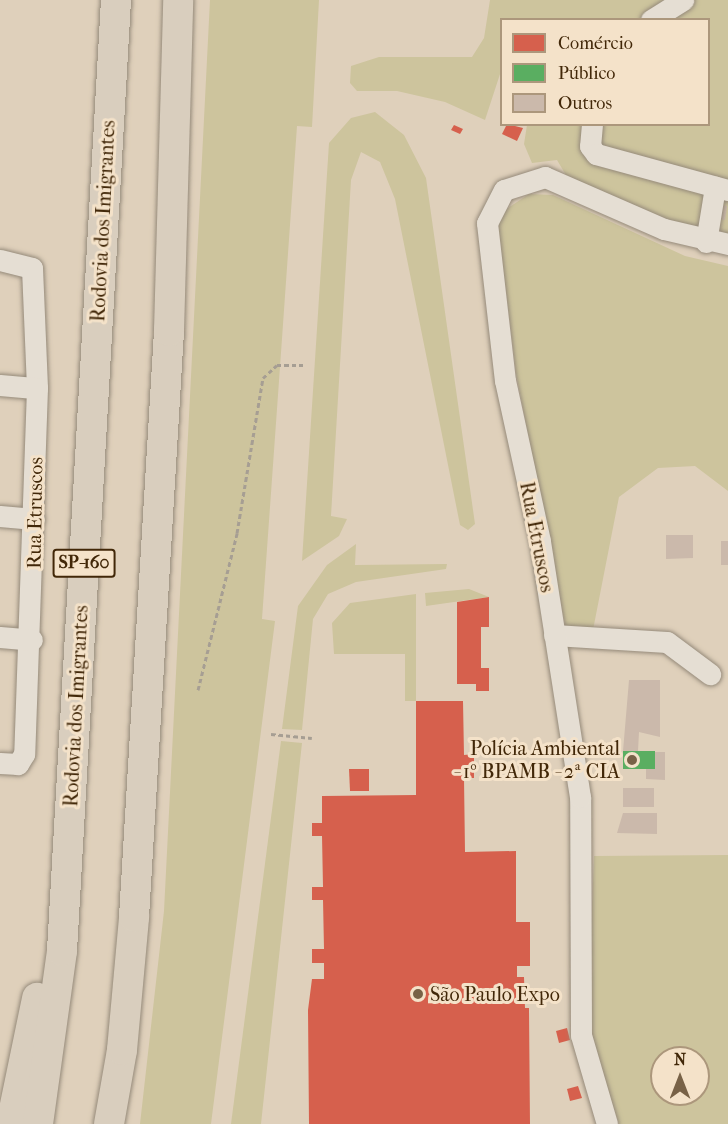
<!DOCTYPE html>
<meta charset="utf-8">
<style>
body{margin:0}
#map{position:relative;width:728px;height:1124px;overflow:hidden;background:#dfd0bb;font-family:"IM FELL French Canon",serif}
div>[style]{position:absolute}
.green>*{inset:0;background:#cdc49d}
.shops>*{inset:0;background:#d6604d}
.public>*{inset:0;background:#5aae61}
.building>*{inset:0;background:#cbb9ab}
.path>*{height:3px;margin-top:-1.5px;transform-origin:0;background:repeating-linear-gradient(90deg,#a69e93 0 4.5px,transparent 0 7.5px)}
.roads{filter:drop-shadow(0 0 2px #958a7a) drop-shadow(0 0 2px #958a7a)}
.minor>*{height:21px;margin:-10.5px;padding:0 10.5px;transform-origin:10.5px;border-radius:10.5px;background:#e5ded3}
.highway>*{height:30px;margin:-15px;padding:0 15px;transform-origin:15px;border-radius:15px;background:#d9cebe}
.dots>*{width:16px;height:16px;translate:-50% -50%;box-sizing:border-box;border:3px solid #f4e2c9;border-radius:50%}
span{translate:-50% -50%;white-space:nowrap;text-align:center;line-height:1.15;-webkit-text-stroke:6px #f4e2c9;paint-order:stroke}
.shield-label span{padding:2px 4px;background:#f4e2c9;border:2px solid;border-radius:4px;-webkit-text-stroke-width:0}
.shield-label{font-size:18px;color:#412708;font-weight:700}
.street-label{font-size:20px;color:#412708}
.poi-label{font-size:20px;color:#412708}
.right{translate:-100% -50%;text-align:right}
.left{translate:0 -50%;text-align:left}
.legend{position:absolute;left:500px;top:18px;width:210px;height:108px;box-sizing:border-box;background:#f4e2c9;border:2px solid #ac977c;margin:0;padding:8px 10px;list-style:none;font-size:18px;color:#412708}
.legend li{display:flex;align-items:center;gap:12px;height:30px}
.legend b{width:30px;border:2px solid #ac977c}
.north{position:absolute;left:650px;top:1046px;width:60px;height:60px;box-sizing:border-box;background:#f4e2c9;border:2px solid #ac977c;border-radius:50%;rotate:0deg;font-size:16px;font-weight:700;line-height:24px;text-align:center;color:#412708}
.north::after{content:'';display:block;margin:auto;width:21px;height:27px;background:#786247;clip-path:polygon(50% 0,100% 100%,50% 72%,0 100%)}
</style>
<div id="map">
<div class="green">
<div style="clip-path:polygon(210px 0,319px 0,312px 127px,297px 126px,279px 381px,262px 619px,275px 621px,211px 1124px,140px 1124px,164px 911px)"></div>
<div style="clip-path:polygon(490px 0,728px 0,728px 237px,696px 232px,570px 182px,557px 160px,532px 163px,524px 144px,527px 125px,708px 124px,708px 20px,502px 20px,501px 71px,485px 120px,445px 102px,397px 91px,357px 91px,350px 83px,351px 66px,379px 57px,472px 57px,484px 38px)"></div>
<div style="clip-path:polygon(375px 112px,404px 135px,426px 178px,475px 524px,468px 530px,460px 525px,395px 199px,380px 162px,361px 152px,351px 180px,331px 516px,347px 519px,339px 536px,302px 561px,329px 143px,351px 118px)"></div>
<div style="clip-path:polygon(529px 194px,553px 195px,685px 256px,728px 266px,728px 491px,695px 466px,658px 468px,619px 497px,593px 630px,566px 630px,516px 373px,498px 226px,502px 212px)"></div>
<div style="clip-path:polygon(356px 544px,355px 565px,447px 564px,446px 569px,356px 582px,328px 594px,313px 619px,302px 730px,282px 729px,298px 606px,327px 565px)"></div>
<div style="clip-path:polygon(469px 589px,489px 597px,426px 606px,425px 593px)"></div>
<div style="clip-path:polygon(416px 594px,416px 701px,405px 701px,405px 654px,334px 654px,332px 623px,350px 603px)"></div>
<div style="clip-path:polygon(281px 741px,302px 743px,261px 1124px,231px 1124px)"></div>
<div style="clip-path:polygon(evenodd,728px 855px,728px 1124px,619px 1124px,593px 1046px,589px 982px,594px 856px,728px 855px,662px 1058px,698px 1058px,698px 1094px,662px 1094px,662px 1058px)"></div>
</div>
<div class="shops">
<div style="clip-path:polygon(507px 124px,523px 128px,517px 141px,502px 134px)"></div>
<div style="clip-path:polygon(454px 125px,463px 129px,460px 134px,451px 130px)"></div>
<div style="clip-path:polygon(489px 597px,489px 627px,481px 627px,481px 668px,489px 668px,489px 691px,476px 691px,476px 684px,457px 684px,457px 602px)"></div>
<div style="clip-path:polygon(416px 701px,463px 701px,464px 755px,474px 754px,474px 778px,464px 778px,465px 852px,516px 851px,516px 922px,530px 922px,530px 966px,517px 966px,517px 977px,524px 977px,525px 1008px,529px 1008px,530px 1124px,309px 1124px,308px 1010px,312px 979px,324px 979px,324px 963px,312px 963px,312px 949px,324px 949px,323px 900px,312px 900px,312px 887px,323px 887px,322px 836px,312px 836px,312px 823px,322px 823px,322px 796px,416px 795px)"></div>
<div style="clip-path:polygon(349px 769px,369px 769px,369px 791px,350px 791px)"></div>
<div style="clip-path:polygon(567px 1028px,570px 1040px,559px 1043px,556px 1031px)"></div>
<div style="clip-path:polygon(578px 1086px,582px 1098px,570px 1101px,567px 1089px)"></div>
</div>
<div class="public">
<div style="clip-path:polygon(623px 751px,655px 751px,655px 769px,623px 769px)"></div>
</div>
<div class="building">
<div style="clip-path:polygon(717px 205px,727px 206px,725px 220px,714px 218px)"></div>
<div style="clip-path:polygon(666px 535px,693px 535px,693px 558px,666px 559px)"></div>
<div style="clip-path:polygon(721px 541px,728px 541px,728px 565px,721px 565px)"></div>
<div style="clip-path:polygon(629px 680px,660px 680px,660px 737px,639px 732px,638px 751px,623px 751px)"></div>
<div style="clip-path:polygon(606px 746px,618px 746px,618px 757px,606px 757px)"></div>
<div style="clip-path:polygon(655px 752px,665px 752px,665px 780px,646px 779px,646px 769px,655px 769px)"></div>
<div style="clip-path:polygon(623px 788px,654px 788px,654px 807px,623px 807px)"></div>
<div style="clip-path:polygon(623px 813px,657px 813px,657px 834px,617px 833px)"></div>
</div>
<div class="path">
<div style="left:198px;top:690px;width:162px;rotate:-76deg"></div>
<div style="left:237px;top:533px;width:157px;rotate:-80.5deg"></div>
<div style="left:263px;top:378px;width:19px;rotate:-43deg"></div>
<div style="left:277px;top:365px;width:26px"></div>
<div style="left:271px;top:734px;width:41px;rotate:5.6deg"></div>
</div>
<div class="roads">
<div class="minor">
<div style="left:651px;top:20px;width:38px;rotate:-32deg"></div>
<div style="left:592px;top:124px;width:22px;rotate:95deg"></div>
<div style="left:590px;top:146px;width:10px;rotate:53deg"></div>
<div style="left:596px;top:154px;width:137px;rotate:15.3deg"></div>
<div style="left:706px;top:242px;width:56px;rotate:-80.7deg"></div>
<div style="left:0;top:260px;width:33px;rotate:14deg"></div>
<div style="left:32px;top:268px;width:120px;rotate:87.6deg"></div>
<div style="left:37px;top:388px;width:366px;rotate:92deg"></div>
<div style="left:24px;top:754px;width:12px;rotate:121deg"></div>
<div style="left:18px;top:764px;width:18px;rotate:-177deg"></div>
<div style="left:0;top:385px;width:37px;rotate:5deg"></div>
<div style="left:0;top:516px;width:34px;rotate:5deg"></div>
<div style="left:554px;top:635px;width:113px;rotate:3.5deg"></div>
<div style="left:667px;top:642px;width:54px;rotate:36.7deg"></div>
<div style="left:0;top:637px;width:32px;rotate:5deg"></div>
<div style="left:607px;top:1124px;width:93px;rotate:-106.3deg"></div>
<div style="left:581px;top:1035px;width:238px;rotate:-90.2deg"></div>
<div style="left:580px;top:797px;width:259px;rotate:-98.9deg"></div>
<div style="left:540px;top:541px;width:164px;rotate:-102.3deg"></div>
<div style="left:505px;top:381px;width:159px;rotate:-96.5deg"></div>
<div style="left:487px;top:223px;width:37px;rotate:-63deg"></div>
<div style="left:504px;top:190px;width:43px;rotate:-17.6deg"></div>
<div style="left:545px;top:177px;width:130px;rotate:23.6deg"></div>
<div style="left:664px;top:229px;width:66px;rotate:13.2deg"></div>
</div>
<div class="highway">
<div style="left:11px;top:1124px;width:129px;rotate:-78.3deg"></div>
<div style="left:38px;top:1124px;width:175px;rotate:-82.1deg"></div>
<div style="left:62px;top:951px;width:953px;rotate:-86.75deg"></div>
<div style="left:109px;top:1124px;width:75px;rotate:-80deg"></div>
<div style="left:122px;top:1050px;width:134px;rotate:-84.8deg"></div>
<div style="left:134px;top:917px;width:587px;rotate:-86.58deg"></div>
<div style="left:169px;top:331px;width:331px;rotate:-88.4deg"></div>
</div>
</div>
<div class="dots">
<div style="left:632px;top:760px;background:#786247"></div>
<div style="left:418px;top:994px;background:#786247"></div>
</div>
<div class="shield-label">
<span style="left:84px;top:563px">SP-160</span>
</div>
<div class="street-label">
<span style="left:103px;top:221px;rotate:-87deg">Rodovia dos Imigrantes</span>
<span style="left:35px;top:513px;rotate:-89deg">Rua Etruscos</span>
<span style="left:537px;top:537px;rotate:79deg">Rua Etruscos</span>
<span style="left:76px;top:706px;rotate:-87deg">Rodovia dos Imigrantes</span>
</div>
<div class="poi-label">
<span class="right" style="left:620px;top:760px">Polícia Ambiental<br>- 1º BPAMB - 2ª CIA</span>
<span class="left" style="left:430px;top:994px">São Paulo Expo</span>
</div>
<ul class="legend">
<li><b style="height:16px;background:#d6604d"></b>Comércio</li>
<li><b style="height:16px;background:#5aae61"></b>Público</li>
<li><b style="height:16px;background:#cbb9ab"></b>Outros</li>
</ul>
<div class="north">N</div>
</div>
